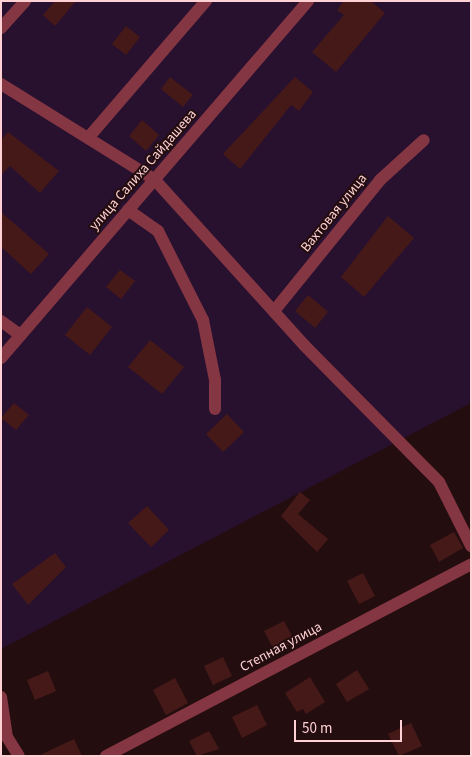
<!DOCTYPE html>
<meta charset="utf-8">
<style>
body{margin:0}
#map{position:relative;width:472px;height:757px;overflow:hidden;background:#240d0e;font-family:"Source Sans 3",sans-serif}
div>[style]{position:absolute}
.green>*{inset:0;background:#28102f}
.building>*{inset:0;background:#461919}
.minor>*{height:12px;margin:-6px;padding:0 6px;transform-origin:6px;border-radius:6px;background:#853643}
span{translate:-50% -50%;white-space:nowrap;text-align:center;line-height:1.15;-webkit-text-stroke:4px #240d0e;paint-order:stroke}
.street-label{font-size:14px;color:#ffd1d4}
.frame{position:absolute;inset:0;border:2px solid #ffd1d4;pointer-events:none}
.scale{position:absolute;left:294px;top:720px;width:108px;height:22px;box-sizing:border-box;border:2px solid #ffd1d4;border-top:0;padding-left:6px;font-size:15px;line-height:18px;white-space:nowrap;color:#ffd1d4;-webkit-text-stroke:4px #240d0e;paint-order:stroke}
</style>
<div id="map">
<div class="green">
<div style="clip-path:polygon(1px 1px,471px 1px,471px 403px,1px 649px)"></div>
</div>
<div class="building">
<div style="clip-path:polygon(55px 1px,76px 1px,55px 26px,43px 15px)"></div>
<div style="clip-path:polygon(344px 1px,371px 1px,385px 13px,336px 72px,312px 52px,344px 15px,337px 10px)"></div>
<div style="clip-path:polygon(126px 26px,140px 37px,126px 55px,112px 44px)"></div>
<div style="clip-path:polygon(170px 77px,193px 95px,183px 107px,161px 89px)"></div>
<div style="clip-path:polygon(295px 77px,313px 92px,299px 111px,291px 105px,240px 169px,223px 154px)"></div>
<div style="clip-path:polygon(142px 120px,159px 135px,146px 151px,129px 136px)"></div>
<div style="clip-path:polygon(8px 132px,59px 171px,40px 193px,10px 166px,1px 175px,1px 140px)"></div>
<div style="clip-path:polygon(1px 212px,49px 254px,31px 274px,1px 247px)"></div>
<div style="clip-path:polygon(388px 216px,414px 238px,364px 297px,341px 277px)"></div>
<div style="clip-path:polygon(120px 270px,135px 281px,121px 299px,106px 287px)"></div>
<div style="clip-path:polygon(308px 295px,328px 312px,315px 328px,295px 311px)"></div>
<div style="clip-path:polygon(87px 307px,112px 327px,90px 355px,65px 335px)"></div>
<div style="clip-path:polygon(150px 340px,184px 367px,162px 394px,128px 367px)"></div>
<div style="clip-path:polygon(14px 403px,29px 415px,16px 430px,1px 418px)"></div>
<div style="clip-path:polygon(227px 414px,244px 432px,223px 452px,206px 434px)"></div>
<div style="clip-path:polygon(300px 492px,310px 500px,298px 514px,328px 539px,317px 552px,281px 516px)"></div>
<div style="clip-path:polygon(147px 506px,169px 530px,151px 547px,128px 523px)"></div>
<div style="clip-path:polygon(454px 532px,463px 548px,439px 562px,430px 545px)"></div>
<div style="clip-path:polygon(55px 553px,66px 567px,28px 605px,12px 584px)"></div>
<div style="clip-path:polygon(363px 573px,375px 596px,359px 604px,347px 581px)"></div>
<div style="clip-path:polygon(284px 621px,295px 642px,275px 652px,264px 631px)"></div>
<div style="clip-path:polygon(223px 657px,232px 676px,213px 685px,204px 666px)"></div>
<div style="clip-path:polygon(357px 670px,369px 689px,347px 702px,336px 684px)"></div>
<div style="clip-path:polygon(48px 671px,56px 691px,35px 700px,27px 680px)"></div>
<div style="clip-path:polygon(310px 677px,325px 702px,306px 714px,303px 709px,297px 712px,285px 693px)"></div>
<div style="clip-path:polygon(175px 678px,188px 703px,166px 715px,153px 690px)"></div>
<div style="clip-path:polygon(257px 705px,267px 725px,242px 738px,232px 717px)"></div>
<div style="clip-path:polygon(411px 723px,422px 746px,399px 756px,388px 734px)"></div>
<div style="clip-path:polygon(209px 731px,219px 749px,197px 756px,189px 741px)"></div>
<div style="clip-path:polygon(74px 739px,82px 756px,38px 756px)"></div>
</div>
<div class="minor">
<div style="left:1px;top:28px;width:36px;rotate:-48deg"></div>
<div style="left:1px;top:84px;width:181px;rotate:31.9deg"></div>
<div style="left:155px;top:180px;width:222px;rotate:47.9deg"></div>
<div style="left:304px;top:345px;width:192px;rotate:45.4deg"></div>
<div style="left:439px;top:482px;width:72px;rotate:63.4deg"></div>
<div style="left:88px;top:138px;width:181px;rotate:-49.3deg"></div>
<div style="left:128px;top:210px;width:37px;rotate:35deg"></div>
<div style="left:158px;top:231px;width:100px;rotate:63.2deg"></div>
<div style="left:203px;top:320px;width:61px;rotate:78.7deg"></div>
<div style="left:215px;top:380px;width:29px;rotate:90deg"></div>
<div style="left:274px;top:311px;width:169px;rotate:-51deg"></div>
<div style="left:380px;top:180px;width:59px;rotate:-42.3deg"></div>
<div style="left:1px;top:321px;width:24px;rotate:36deg"></div>
<div style="left:1px;top:358px;width:471px;rotate:-49.3deg"></div>
<div style="left:1px;top:697px;width:40px;rotate:81.5deg"></div>
<div style="left:7px;top:737px;width:22px;rotate:58deg"></div>
<div style="left:106px;top:756px;width:412px;rotate:-27.7deg"></div>
</div>
<div class="street-label">
<span style="left:143px;top:170px;rotate:-49deg">улица Салиха Сайдашева</span>
<span style="left:334px;top:213px;rotate:-51deg">Вахтовая улица</span>
<span style="left:281px;top:647px;rotate:-28deg">Степная улица</span>
</div>
<div class="frame"></div>
<div class="scale">50 m</div>
</div>
